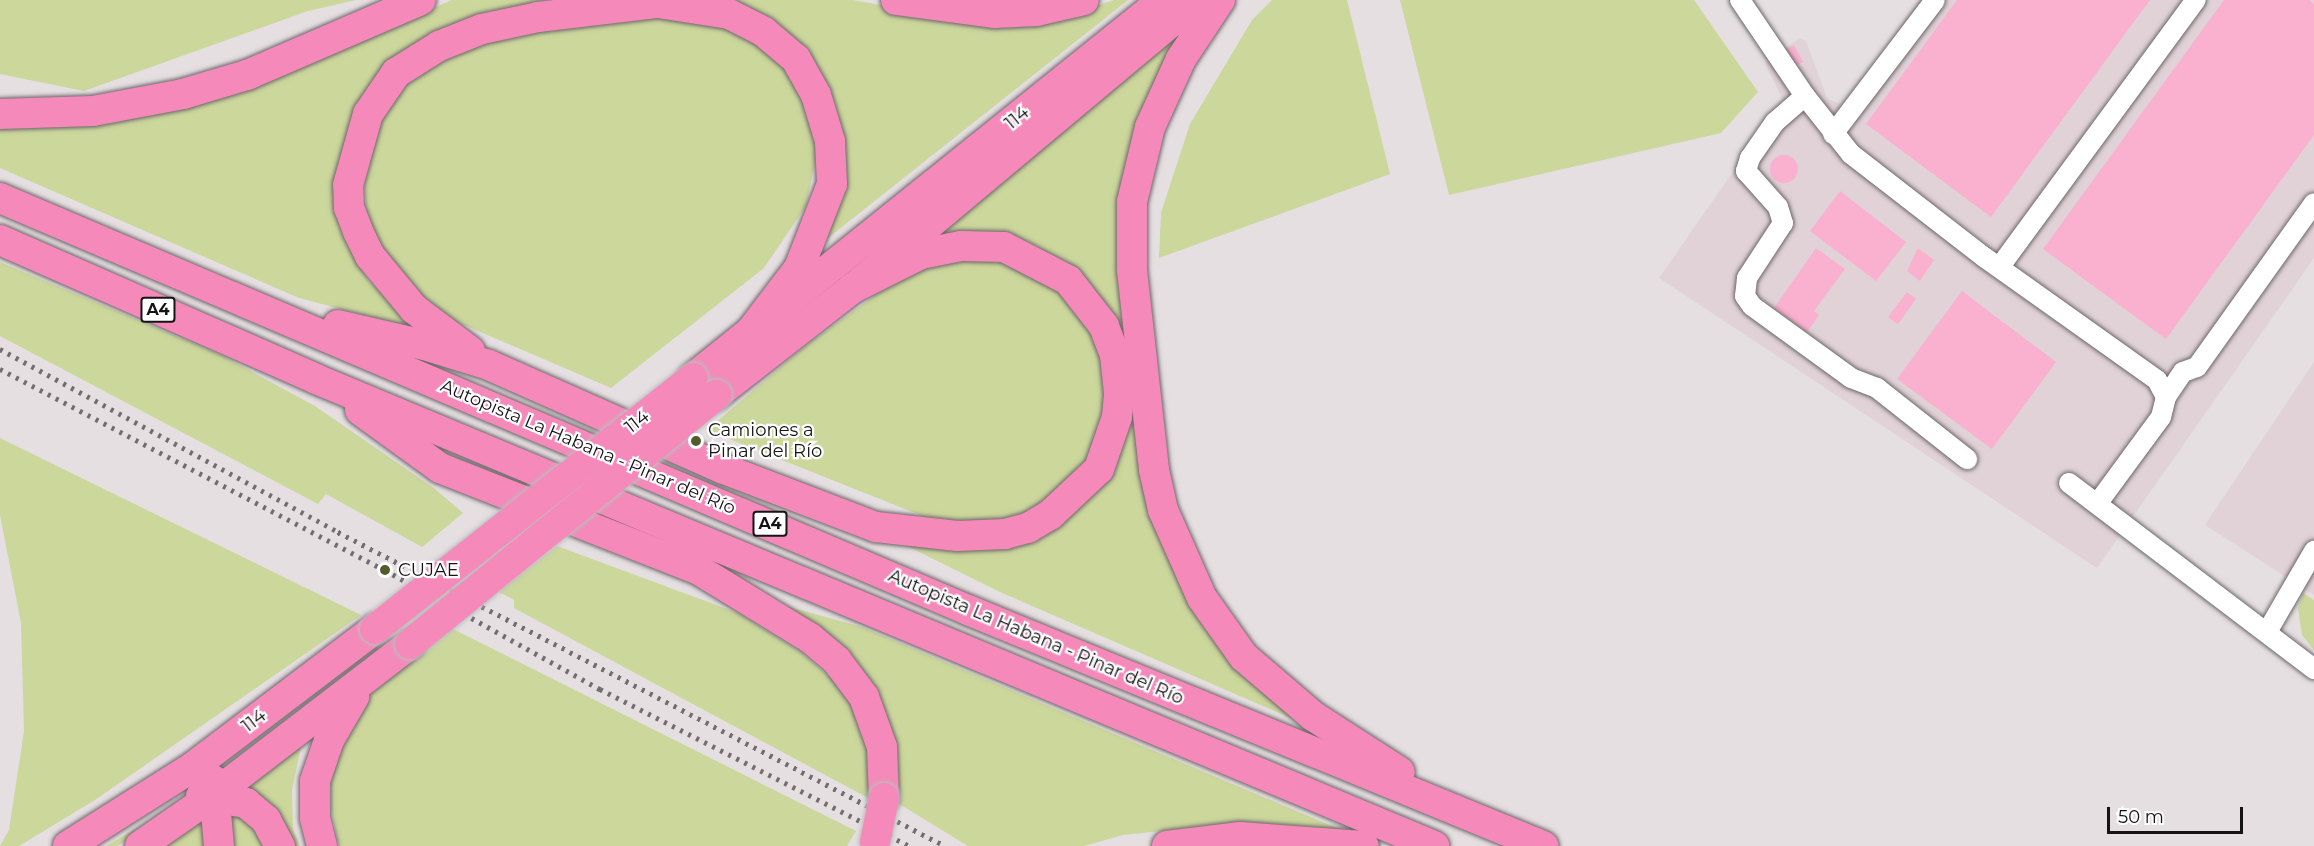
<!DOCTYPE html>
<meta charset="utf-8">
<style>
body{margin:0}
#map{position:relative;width:2314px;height:846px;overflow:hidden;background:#e5dfe2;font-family:Montserrat,sans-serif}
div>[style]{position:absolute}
.built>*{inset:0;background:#e0d2d7}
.green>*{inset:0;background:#ccd79c}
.building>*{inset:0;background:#fab0cf}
.round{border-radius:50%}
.roads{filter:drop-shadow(0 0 2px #6c6668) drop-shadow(0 0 2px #6c6668)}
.minor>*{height:20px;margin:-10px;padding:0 10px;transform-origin:10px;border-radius:10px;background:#fff}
.highway>*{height:30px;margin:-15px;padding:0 15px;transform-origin:15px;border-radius:15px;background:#f589ba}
.rail>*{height:4.5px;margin-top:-2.25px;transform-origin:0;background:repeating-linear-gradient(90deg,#706d6f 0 3px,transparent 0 9px)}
.bridges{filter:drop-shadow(0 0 2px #bdbdbd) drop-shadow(0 0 2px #bdbdbd)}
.highway-bridge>*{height:30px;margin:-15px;padding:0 15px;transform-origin:15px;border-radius:15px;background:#f589ba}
.dots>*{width:16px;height:16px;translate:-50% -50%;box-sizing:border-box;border:3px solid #fff;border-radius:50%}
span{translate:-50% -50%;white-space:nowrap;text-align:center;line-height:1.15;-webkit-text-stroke:4.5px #fff;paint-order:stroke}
.shield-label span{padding:2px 4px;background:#fff;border:2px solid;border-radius:4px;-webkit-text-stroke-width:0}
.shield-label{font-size:16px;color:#151314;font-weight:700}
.street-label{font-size:18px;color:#151314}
.poi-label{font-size:18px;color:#151314}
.left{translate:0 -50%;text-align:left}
.scale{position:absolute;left:2107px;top:807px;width:136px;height:27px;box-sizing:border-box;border:3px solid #151314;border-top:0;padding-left:8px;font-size:18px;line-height:21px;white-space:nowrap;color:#151314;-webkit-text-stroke:4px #fff;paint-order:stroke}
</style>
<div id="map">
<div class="built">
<div style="clip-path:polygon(1920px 0,2314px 0,2314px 258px,2097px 568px,1659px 278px,1783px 100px,1765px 64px,1769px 59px,1800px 38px,1806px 41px,1827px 98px,1843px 106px)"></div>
<div style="clip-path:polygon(2314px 362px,2314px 595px,2205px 525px)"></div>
</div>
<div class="green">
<div style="clip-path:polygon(0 0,356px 0,308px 11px,84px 91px,0 74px)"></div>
<div style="clip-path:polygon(452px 0,610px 0,390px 66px,344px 232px,369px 282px,432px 333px,299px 298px,0 168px,0 122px,312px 61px)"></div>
<div style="clip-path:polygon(703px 0,853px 0,989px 25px,1063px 17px,1114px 0,1128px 0,808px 254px,843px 143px,835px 103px,809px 55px,765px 15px)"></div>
<div style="clip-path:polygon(1272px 0,1347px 0,1390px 174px,1159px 258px,1161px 213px,1190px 124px,1252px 20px)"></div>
<div style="clip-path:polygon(1400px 0,1694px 0,1758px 92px,1721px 133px,1449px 195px)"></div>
<div style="clip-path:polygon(669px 15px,716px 24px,764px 44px,801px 88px,819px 144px,806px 206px,764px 268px,611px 388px,457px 322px,404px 282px,367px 222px,364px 167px,385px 107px,419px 73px,499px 35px)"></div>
<div style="clip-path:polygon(1195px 15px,1130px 155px,1149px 498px,1302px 723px,1000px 592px,899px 542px,988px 550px,1038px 533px,1083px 505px,1115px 465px,1130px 413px,1083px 279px,1037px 246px,983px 234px,933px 238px)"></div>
<div style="clip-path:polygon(957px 255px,1008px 261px,1050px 281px,1093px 335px,1105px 375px,1104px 429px,1088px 462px,1053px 501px,1003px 522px,935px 521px,707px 430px,804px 347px,914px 267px)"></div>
<div style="clip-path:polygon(0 262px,221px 355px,315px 406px,435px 489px,463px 513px,422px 547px,326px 494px,318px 504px,0 336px)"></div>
<div style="clip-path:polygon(0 438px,361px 615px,95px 800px,19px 846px,0 846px,9px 830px,24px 731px,21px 623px,0 515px)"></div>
<div style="clip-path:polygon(557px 546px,738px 613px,802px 653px,834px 681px,853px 707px,867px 739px,870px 799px,514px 608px,514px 600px,499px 592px)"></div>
<div style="clip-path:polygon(2303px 593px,2314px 600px,2314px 650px,2302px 635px,2298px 608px)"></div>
<div style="clip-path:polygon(786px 606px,862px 627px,1339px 829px,1227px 824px,1123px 835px,1084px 846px,968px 846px,896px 802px,898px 760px,878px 694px,833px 641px)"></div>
<div style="clip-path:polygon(453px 629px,856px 831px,847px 846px,339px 846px,331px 809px,331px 768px,350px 729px,373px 692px)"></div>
<div style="clip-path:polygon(302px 742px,292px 790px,293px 829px,300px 846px,288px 846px,242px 791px)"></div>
<div style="clip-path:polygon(181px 809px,117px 846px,106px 846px,168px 811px)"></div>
<div style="clip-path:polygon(229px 810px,253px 828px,263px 846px,229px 846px)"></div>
<div style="clip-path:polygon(202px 817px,207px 846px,160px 846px)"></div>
</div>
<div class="building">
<div style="clip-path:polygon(1957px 0,2150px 0,1991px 217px,1866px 124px)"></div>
<div style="clip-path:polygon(2224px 0,2309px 0,2314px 4px,2314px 135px,2166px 339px,2043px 249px)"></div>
<div style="clip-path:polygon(1794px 45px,1803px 62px,1793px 67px,1783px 51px)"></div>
<div class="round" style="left:1770px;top:155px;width:28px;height:28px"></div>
<div style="clip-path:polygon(1840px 191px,1906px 242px,1876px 281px,1810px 231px)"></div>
<div style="clip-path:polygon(1816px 248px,1845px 269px,1814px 311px,1819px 315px,1807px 332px,1774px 308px)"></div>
<div style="clip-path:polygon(1918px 248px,1934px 260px,1920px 281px,1907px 271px)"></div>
<div style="clip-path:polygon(1962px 291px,2056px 362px,1992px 449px,1897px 379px)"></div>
<div style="clip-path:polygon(1907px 292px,1916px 299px,1898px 324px,1888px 317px)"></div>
</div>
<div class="roads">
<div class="minor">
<div style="left:1740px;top:0;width:116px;rotate:55.9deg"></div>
<div style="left:1805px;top:96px;width:74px;rotate:51.6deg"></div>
<div style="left:1851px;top:154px;width:168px;rotate:37.8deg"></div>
<div style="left:1984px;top:257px;width:212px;rotate:35.4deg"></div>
<div style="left:2157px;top:380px;width:19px;rotate:62deg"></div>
<div style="left:2166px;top:397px;width:21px;rotate:104deg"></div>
<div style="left:2161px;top:417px;width:108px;rotate:126.3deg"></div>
<div style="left:1805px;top:96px;width:40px;rotate:139deg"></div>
<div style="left:1775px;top:122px;width:44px;rotate:124.8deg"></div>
<div style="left:1750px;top:158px;width:14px;rotate:107deg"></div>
<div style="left:1746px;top:171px;width:48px;rotate:48.4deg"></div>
<div style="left:1778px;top:207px;width:17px;rotate:73deg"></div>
<div style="left:1783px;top:223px;width:66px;rotate:123.2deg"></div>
<div style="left:1747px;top:278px;width:18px;rotate:96deg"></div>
<div style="left:1745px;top:296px;width:12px;rotate:55deg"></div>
<div style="left:1752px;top:306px;width:122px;rotate:36deg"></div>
<div style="left:1851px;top:378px;width:28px;rotate:21deg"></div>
<div style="left:1877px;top:388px;width:115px;rotate:38.3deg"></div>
<div style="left:1833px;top:134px;width:168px;rotate:-52.7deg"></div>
<div style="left:2001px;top:265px;width:329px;rotate:-53.7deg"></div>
<div style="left:2166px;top:397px;width:30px;rotate:-56deg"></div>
<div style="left:2183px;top:372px;width:15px;rotate:-20deg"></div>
<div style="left:2197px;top:367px;width:201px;rotate:-54.5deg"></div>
<div style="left:2069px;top:483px;width:308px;rotate:37.2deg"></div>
<div style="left:2267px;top:632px;width:94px;rotate:-59.9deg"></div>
</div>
<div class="highway">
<div style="left:896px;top:0;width:100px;rotate:7.5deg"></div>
<div style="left:995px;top:13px;width:42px;rotate:-2.7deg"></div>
<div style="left:1037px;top:11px;width:48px;rotate:-13.2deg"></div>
<div style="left:1220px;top:0;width:71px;rotate:123.5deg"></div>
<div style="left:1181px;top:59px;width:75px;rotate:114.5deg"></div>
<div style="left:1150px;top:127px;width:77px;rotate:103.5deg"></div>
<div style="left:1132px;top:202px;width:68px;rotate:90deg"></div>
<div style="left:1132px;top:270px;width:201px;rotate:83.7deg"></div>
<div style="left:1154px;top:470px;width:41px;rotate:77.3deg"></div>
<div style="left:1163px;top:510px;width:96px;rotate:66.1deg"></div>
<div style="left:1202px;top:598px;width:72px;rotate:54.6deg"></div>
<div style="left:1244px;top:657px;width:91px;rotate:40.5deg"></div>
<div style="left:1313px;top:716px;width:103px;rotate:32.8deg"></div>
<div style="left:0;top:114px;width:93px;rotate:-1.8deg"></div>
<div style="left:93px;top:111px;width:92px;rotate:-10.7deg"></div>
<div style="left:183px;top:94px;width:67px;rotate:-16.5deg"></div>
<div style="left:247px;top:75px;width:189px;rotate:-23.3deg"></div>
<div style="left:0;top:198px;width:1052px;rotate:23.06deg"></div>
<div style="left:968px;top:610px;width:622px;rotate:22.31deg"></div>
<div style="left:0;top:240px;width:345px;rotate:23.7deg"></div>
<div style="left:316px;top:379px;width:1212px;rotate:22.67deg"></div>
<div style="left:338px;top:325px;width:88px;rotate:13.1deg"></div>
<div style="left:424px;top:345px;width:68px;rotate:17.1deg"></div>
<div style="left:489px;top:365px;width:257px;rotate:23.9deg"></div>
<div style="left:724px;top:469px;width:163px;rotate:20.9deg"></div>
<div style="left:876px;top:527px;width:82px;rotate:6.3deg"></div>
<div style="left:958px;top:536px;width:47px;rotate:-2.4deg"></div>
<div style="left:1005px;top:534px;width:24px;rotate:-15deg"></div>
<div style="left:1028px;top:528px;width:26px;rotate:-31deg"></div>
<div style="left:1050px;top:515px;width:67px;rotate:-43.2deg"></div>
<div style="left:1099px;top:469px;width:55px;rotate:-70.9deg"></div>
<div style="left:1117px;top:417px;width:24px;rotate:-85deg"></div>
<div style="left:1119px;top:393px;width:38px;rotate:-96deg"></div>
<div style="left:1115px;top:355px;width:31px;rotate:-111deg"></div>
<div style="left:1104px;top:326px;width:58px;rotate:-128deg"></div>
<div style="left:1068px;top:280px;width:72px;rotate:-152.7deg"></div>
<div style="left:1004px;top:247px;width:43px;rotate:-178.7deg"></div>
<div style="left:961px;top:246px;width:41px;rotate:168.7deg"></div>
<div style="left:921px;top:254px;width:76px;rotate:153.4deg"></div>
<div style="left:470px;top:351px;width:70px;rotate:-143.1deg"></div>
<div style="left:414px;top:309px;width:69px;rotate:-129.7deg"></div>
<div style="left:370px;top:256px;width:28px;rotate:-116deg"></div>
<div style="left:358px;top:231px;width:25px;rotate:-111deg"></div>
<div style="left:349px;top:208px;width:23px;rotate:-92deg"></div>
<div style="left:348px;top:185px;width:74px;rotate:-74.3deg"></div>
<div style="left:368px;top:114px;width:50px;rotate:-55.7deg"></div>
<div style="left:396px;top:73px;width:51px;rotate:-32.1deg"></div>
<div style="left:439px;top:46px;width:46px;rotate:-21.6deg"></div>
<div style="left:482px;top:29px;width:57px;rotate:-12.1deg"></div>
<div style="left:538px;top:17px;width:121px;rotate:-6.7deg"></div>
<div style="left:658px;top:3px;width:72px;rotate:8.8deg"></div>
<div style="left:729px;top:14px;width:39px;rotate:27deg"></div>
<div style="left:764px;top:32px;width:42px;rotate:40.2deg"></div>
<div style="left:796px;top:59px;width:41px;rotate:60.9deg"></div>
<div style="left:816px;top:95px;width:48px;rotate:73.1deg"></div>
<div style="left:830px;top:141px;width:43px;rotate:87.3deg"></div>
<div style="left:832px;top:184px;width:90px;rotate:111.4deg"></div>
<div style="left:799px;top:268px;width:84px;rotate:127.3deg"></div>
<div style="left:693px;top:378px;width:603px;rotate:-38.81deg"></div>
<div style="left:716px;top:395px;width:174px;rotate:-38deg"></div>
<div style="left:853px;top:288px;width:449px;rotate:-39.9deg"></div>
<div style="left:360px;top:410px;width:99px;rotate:35.9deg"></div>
<div style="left:440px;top:468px;width:278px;rotate:21.5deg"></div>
<div style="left:699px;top:570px;width:130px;rotate:31.5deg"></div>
<div style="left:810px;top:638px;width:35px;rotate:40deg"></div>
<div style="left:837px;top:661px;width:45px;rotate:53.1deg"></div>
<div style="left:864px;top:697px;width:53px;rotate:70.2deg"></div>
<div style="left:882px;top:747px;width:51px;rotate:87.8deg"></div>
<div style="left:213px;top:780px;width:66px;rotate:84.8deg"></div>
<div style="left:201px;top:796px;width:46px;rotate:8.8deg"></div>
<div style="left:246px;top:803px;width:26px;rotate:40deg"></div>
<div style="left:266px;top:820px;width:30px;rotate:62deg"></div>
<div style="left:68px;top:846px;width:148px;rotate:-32.3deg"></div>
<div style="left:193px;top:767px;width:228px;rotate:-37.2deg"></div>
<div style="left:140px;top:846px;width:88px;rotate:-34.8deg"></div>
<div style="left:212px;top:796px;width:250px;rotate:-37.5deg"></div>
<div style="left:322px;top:846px;width:29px;rotate:-104deg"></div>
<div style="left:315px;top:818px;width:37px;rotate:-90deg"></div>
<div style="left:315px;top:781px;width:43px;rotate:-71.1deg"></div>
<div style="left:329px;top:740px;width:50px;rotate:-59.8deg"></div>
<div style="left:1167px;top:846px;width:74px;rotate:-7deg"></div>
<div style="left:1240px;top:837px;width:124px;rotate:4.2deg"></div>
</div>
</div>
<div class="rail">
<div style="left:0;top:349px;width:384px;rotate:28.4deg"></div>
<div style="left:338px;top:532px;width:683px;rotate:27.35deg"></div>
<div style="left:0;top:369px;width:434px;rotate:27.6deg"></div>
<div style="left:385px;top:570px;width:246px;rotate:29deg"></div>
<div style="left:600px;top:689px;width:347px;rotate:26.9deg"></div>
</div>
<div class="bridges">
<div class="highway-bridge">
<div style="left:375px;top:629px;width:405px;rotate:-38.3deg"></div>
<div style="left:410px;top:644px;width:395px;rotate:-39.1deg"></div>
<div style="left:875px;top:842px;width:45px;rotate:-78.4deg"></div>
</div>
</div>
<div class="dots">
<div style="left:696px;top:441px;background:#545b2a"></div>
<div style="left:385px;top:570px;background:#545b2a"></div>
</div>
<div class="shield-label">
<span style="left:158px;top:310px">A4</span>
<span style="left:770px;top:524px">A4</span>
</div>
<div class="street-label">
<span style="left:1017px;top:118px;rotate:-39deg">114</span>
<span style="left:637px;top:422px;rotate:-38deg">114</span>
<span style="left:588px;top:447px;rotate:23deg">Autopista La Habana - Pinar del Río</span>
<span style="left:1036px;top:637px;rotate:23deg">Autopista La Habana - Pinar del Río</span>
<span style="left:254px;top:721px;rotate:-37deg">114</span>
</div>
<div class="poi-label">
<span class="left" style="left:708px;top:441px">Camiones a<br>Pinar del Río</span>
<span class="left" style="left:398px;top:570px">CUJAE</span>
</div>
<div class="scale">50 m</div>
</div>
